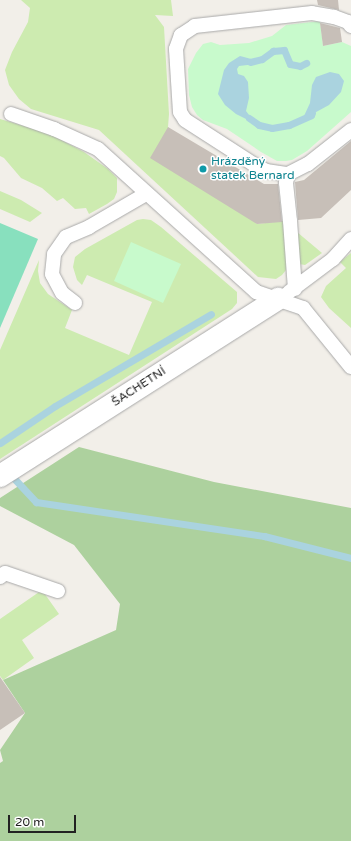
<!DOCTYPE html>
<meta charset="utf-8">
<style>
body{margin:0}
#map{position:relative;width:351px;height:841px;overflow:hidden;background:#f2efe9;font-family:"Varela Round",sans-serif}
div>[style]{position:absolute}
.grass>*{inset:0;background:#cdebb0}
.forest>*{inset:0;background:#add19e}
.park>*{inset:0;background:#c8facc}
.pitch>*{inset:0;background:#88e0be}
.water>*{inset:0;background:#aad3df}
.stream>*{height:7px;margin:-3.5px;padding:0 3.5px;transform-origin:3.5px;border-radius:3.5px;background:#aad3df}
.building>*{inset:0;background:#c7bfb8}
.roads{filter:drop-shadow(0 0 1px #a9a9a9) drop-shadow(0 0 1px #a9a9a9)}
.service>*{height:14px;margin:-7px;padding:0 7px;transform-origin:7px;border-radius:7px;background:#fff}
.minor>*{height:22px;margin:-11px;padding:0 11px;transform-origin:11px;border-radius:11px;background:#fff}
.dots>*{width:11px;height:11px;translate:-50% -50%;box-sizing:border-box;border:2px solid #fff;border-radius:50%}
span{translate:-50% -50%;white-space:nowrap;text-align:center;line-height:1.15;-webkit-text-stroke:3px #fff;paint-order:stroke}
.culture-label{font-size:12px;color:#0d838f}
.left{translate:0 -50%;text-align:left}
.street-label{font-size:12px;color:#222}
.scale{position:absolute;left:8px;top:815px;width:68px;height:18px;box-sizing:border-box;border:2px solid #222;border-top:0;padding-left:5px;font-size:12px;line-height:14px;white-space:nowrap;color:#222;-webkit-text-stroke:3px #fff;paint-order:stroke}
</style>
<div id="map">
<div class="grass">
<div style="clip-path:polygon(21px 0,171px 0,173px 16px,155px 15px,164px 27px,169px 114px,168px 127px,257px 224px,283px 221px,287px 262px,286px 270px,282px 275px,276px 279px,258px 277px,99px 130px,31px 109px,19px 99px,9px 85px,5px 70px,12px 52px,28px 22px,30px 8px)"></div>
<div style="clip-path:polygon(0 119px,48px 133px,84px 152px,108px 169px,117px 178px,117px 192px,114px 199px,107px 204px,89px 214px,86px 208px,75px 209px,63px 198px,57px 201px,42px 188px,21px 178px,4px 158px,0 156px)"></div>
<div style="clip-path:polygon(0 191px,21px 200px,42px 213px,30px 222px,0 209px)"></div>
<div style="clip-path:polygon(143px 219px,151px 220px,161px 227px,237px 292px,237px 303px,232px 309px,0 459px,0 350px,39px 260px,38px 271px,40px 283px,48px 294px,72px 310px,65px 328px,129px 355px,152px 302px,87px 275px,82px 285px,77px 280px,73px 267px,75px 257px,85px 249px,137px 220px)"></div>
<div style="clip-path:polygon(297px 232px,322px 253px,305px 265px,299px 264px)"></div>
<div style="clip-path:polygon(351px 253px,351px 328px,329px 308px,321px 297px,326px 286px,346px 268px,340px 262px)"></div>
<div style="clip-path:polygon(42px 590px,59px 614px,22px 640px,34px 658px,3px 680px,0 676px,0 619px)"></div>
</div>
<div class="forest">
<div style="clip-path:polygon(79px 447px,214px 482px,351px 508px,351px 841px,0 841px,0 763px,3px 761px,0 750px,25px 713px,3px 680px,116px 630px,120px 604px,74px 545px,0 506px,0 498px)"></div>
</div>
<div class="park">
<div style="clip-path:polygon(320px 21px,323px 46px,342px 42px,351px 46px,351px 112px,307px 151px,292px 160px,286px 161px,277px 161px,261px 152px,227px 129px,203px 120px,197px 115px,192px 107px,189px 95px,188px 69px,196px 53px,203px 44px,211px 42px,220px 45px,249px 43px,272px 36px,286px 25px)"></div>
<div style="clip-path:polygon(131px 242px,181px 264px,163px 303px,114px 281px)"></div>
</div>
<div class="pitch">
<div style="clip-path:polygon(0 223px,38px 239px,0 328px)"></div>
</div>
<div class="water">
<div style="clip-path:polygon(240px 56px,259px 61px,262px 59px,257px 64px,239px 66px,237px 69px,238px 74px,244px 76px,248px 82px,249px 98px,246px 111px,256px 124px,236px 114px,225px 105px,218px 94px,224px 70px,229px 63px)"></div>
<div style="clip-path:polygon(330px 72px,339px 74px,344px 81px,341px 92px,329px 105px,307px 117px,304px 116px,310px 103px,312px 85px,316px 77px)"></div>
</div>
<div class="stream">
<div style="left:250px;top:62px;width:12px;rotate:-14deg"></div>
<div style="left:262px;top:59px;width:14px;rotate:-36deg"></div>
<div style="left:273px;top:51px;width:11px;rotate:-5deg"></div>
<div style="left:284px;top:50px;width:15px;rotate:67deg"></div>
<div style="left:290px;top:64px;width:10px;rotate:11deg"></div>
<div style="left:300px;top:66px;width:7px;rotate:-27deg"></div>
<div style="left:249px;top:118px;width:12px;rotate:35deg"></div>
<div style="left:259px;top:125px;width:13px;rotate:13deg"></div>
<div style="left:272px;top:128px;width:17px;rotate:-10deg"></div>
<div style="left:289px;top:125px;width:24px;rotate:-24deg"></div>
<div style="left:311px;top:115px;width:2px;rotate:-63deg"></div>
<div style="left:0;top:443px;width:66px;rotate:-33.9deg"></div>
<div style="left:55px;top:406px;width:181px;rotate:-30.5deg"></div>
<div style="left:9px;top:473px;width:40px;rotate:47deg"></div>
<div style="left:36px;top:502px;width:231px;rotate:8.5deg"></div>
<div style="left:264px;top:536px;width:90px;rotate:14.2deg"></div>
</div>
<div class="building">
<div style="clip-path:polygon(317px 0,338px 0,339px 10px,318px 5px)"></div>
<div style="clip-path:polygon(320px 23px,340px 28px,342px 42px,323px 46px)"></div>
<div style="clip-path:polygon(168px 127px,264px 184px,278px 184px,282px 222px,257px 224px,150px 158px)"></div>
<div style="clip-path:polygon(351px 141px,351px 190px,321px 218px,298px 220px,295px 182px,304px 180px)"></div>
<div style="clip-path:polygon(0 677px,25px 713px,0 730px)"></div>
</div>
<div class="roads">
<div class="service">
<div style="left:351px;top:26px;width:5px;rotate:-127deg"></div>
<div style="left:348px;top:22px;width:15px;rotate:-160deg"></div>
<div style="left:334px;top:17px;width:22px;rotate:-170deg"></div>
<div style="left:312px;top:13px;width:118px;rotate:173.7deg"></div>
<div style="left:195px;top:26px;width:17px;rotate:147deg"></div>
<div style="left:181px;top:35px;width:15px;rotate:110deg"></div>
<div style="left:176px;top:49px;width:63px;rotate:86.4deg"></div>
<div style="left:180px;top:112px;width:9px;rotate:58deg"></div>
<div style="left:185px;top:120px;width:81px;rotate:32.9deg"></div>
<div style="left:253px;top:164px;width:15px;rotate:28deg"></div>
<div style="left:266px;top:171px;width:22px;rotate:8deg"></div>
<div style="left:288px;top:174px;width:22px;rotate:-27deg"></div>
<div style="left:308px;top:164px;width:55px;rotate:-38.3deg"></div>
<div style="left:11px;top:114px;width:46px;rotate:19.2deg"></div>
<div style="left:54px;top:129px;width:48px;rotate:24.4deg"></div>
<div style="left:98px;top:149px;width:213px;rotate:42.1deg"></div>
<div style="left:256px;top:292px;width:50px;rotate:18.8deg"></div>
<div style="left:303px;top:308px;width:76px;rotate:50.9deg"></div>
<div style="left:288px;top:174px;width:9px;rotate:103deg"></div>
<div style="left:286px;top:183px;width:38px;rotate:84deg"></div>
<div style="left:290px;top:221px;width:68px;rotate:85.8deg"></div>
<div style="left:289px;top:292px;width:55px;rotate:-36.9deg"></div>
<div style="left:333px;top:259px;width:27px;rotate:-48deg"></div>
<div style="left:75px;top:303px;width:16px;rotate:-142deg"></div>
<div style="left:62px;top:293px;width:21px;rotate:-118deg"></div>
<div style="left:52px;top:274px;width:20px;rotate:-84deg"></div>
<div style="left:54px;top:254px;width:21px;rotate:-55deg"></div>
<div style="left:66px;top:237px;width:25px;rotate:-23deg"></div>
<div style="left:89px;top:227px;width:66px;rotate:-30.1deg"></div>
<div style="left:0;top:577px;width:6px;rotate:-39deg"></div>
<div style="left:5px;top:573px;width:56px;rotate:18.8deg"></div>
</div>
<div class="minor">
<div style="left:0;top:476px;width:330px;rotate:-32.5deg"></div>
</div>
</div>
<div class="dots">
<div style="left:203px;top:169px;background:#0f9aa8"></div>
</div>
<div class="culture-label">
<span class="left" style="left:211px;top:169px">Hrázděný<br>statek Bernard</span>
</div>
<div class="street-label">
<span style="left:139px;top:387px;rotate:-33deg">ŠACHETNÍ</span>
</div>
<div class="scale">20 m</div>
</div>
